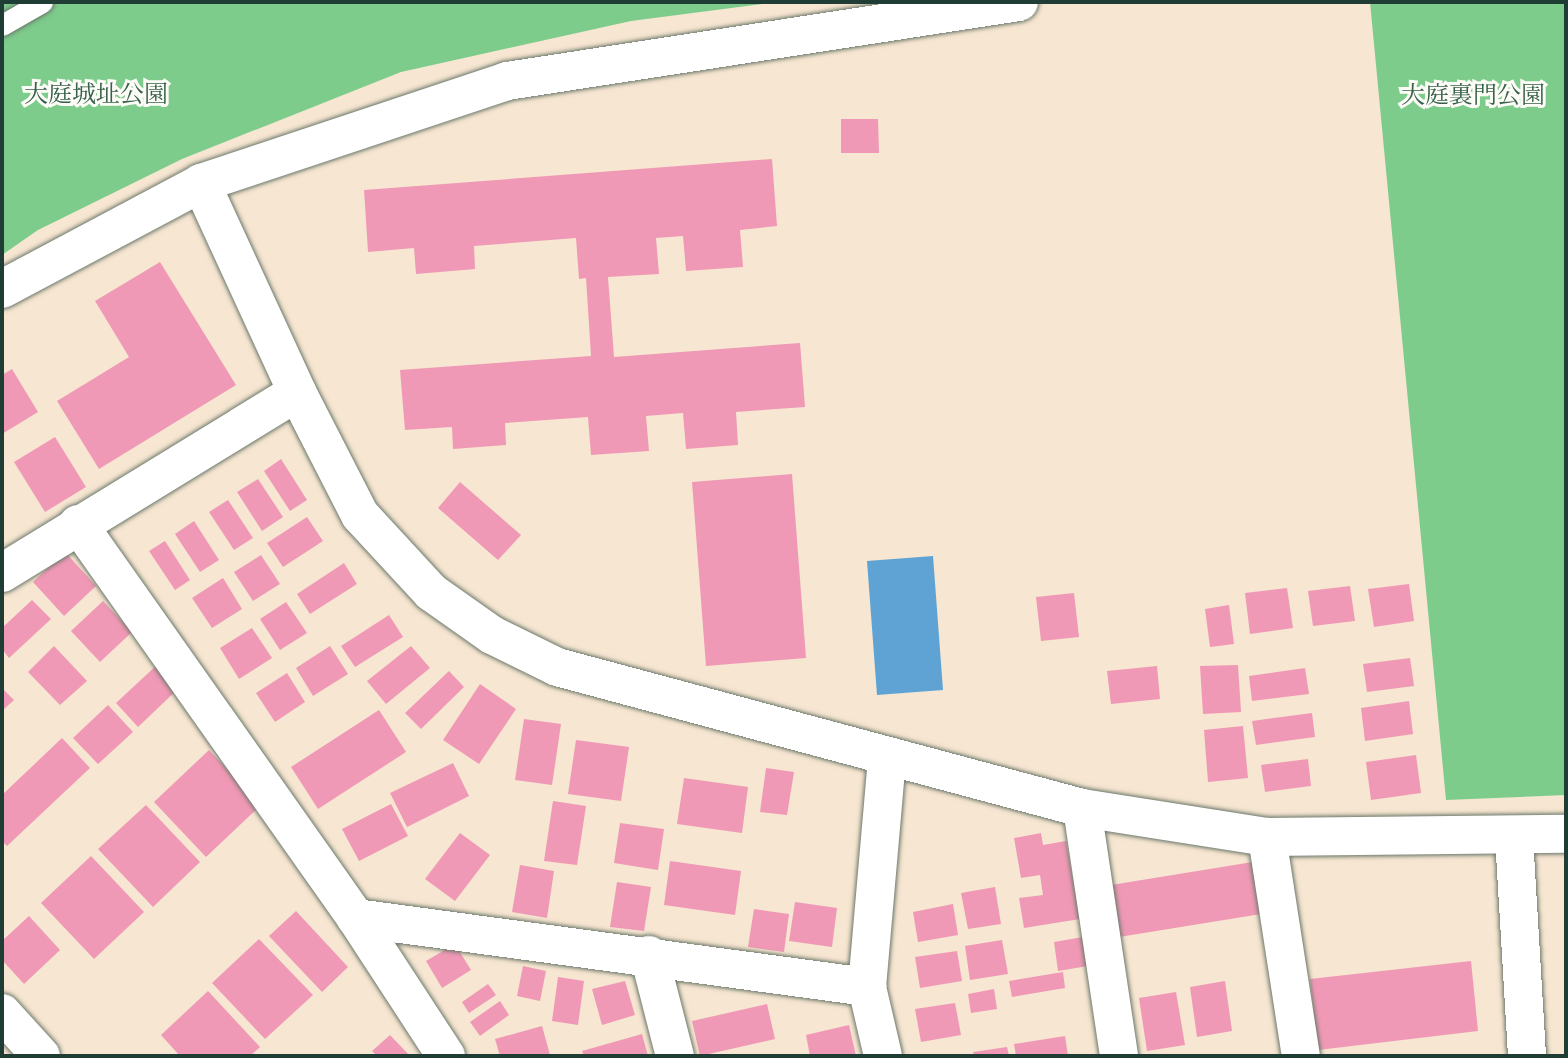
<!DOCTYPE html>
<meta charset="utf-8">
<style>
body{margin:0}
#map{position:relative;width:1568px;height:1058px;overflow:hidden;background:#f7e6d1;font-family:"IM FELL English","Noto Serif JP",serif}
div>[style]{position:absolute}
.green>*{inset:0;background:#7dcc8c}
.water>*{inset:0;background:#5ea3d3}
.building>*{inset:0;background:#f099b6}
.roads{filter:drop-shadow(0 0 2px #6b786b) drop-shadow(0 0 2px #6b786b)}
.service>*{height:21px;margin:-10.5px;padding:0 10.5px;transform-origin:10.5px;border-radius:10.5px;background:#fff}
.minor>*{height:38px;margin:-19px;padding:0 19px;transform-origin:19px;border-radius:19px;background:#fff}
.tertiary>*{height:38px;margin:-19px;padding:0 19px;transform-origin:19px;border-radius:19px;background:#fff}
span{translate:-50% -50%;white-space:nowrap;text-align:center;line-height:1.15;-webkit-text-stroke:6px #fdfcf7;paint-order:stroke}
.park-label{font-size:24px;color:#36614a}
.frame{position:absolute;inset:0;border:4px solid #1f3d34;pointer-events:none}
</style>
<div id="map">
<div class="green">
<div style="clip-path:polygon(2px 2px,778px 2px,631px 21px,401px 72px,182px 159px,38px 230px,2px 255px)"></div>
<div style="clip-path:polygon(1370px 2px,1566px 2px,1566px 795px,1446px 800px)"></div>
</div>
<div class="water">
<div style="clip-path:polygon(933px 556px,943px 690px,877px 695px,867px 561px)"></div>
</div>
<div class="building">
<div style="clip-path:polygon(841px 119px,878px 119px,879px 153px,841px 153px)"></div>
<div style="clip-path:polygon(772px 159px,777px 226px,740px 230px,743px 267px,686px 271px,683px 236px,656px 238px,659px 274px,608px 277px,614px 357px,800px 343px,805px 407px,736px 412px,738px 445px,686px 449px,683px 413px,646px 416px,649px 451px,591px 455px,588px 417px,505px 423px,506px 445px,453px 449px,452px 427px,405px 430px,400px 370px,591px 356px,586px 278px,579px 279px,576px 238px,474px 246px,475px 269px,416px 274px,414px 248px,368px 252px,364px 190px)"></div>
<div style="clip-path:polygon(160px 262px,236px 385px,99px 469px,57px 401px,129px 357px,95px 301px)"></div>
<div style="clip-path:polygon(12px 369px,38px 412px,2px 434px,2px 375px)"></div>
<div style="clip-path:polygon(55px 437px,86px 487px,45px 512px,14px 462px)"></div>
<div style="clip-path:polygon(281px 459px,307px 500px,290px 511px,264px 471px)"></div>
<div style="clip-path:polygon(792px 474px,806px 658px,706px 666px,692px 482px)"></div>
<div style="clip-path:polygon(258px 479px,283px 517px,262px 531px,237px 492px)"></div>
<div style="clip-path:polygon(460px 482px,521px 535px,498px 560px,438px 508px)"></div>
<div style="clip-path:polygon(228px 500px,253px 538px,234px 550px,209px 512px)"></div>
<div style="clip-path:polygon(307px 517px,323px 541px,283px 567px,267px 543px)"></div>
<div style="clip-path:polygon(194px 521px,219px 560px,200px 572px,175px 534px)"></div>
<div style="clip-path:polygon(165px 541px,190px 580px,175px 590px,149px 551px)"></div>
<div style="clip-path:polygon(65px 552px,96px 586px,64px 616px,33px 582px)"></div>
<div style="clip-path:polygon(261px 555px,280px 584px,253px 601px,234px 572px)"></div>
<div style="clip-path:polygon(344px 563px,357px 584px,310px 614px,297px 594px)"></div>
<div style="clip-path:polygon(223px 578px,242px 609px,212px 628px,192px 598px)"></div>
<div style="clip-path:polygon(1409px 584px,1414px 621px,1374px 627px,1368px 589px)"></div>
<div style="clip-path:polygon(1350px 586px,1355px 621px,1313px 626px,1308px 591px)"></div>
<div style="clip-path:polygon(1287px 588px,1293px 628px,1250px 634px,1245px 593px)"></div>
<div style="clip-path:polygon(1074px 593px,1079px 637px,1041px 641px,1036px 597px)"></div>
<div style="clip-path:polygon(32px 600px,51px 619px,9px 658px,2px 649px,2px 628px)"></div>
<div style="clip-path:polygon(103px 601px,132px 632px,100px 662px,71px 631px)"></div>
<div style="clip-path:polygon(286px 602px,307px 633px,280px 650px,260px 619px)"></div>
<div style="clip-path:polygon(1229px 605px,1234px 644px,1210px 647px,1205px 609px)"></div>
<div style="clip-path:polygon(389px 615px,403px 637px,355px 667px,341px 646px)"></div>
<div style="clip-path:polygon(252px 628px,272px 658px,239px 679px,220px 648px)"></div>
<div style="clip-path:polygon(54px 646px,87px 681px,60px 705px,28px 672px)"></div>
<div style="clip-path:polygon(330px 646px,348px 674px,313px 696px,296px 668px)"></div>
<div style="clip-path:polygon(411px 646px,430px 668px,386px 704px,367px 681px)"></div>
<div style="clip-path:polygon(1410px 658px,1414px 686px,1367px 692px,1363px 664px)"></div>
<div style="clip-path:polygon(158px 664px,180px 687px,138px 727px,116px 703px)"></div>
<div style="clip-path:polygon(1238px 665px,1241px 712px,1203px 714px,1200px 666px)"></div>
<div style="clip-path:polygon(1157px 666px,1160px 699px,1111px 704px,1107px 671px)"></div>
<div style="clip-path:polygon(1305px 668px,1309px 694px,1252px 701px,1249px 676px)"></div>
<div style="clip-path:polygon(449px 671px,464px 687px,421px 729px,405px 713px)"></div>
<div style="clip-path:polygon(287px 673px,305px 702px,275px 722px,256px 693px)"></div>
<div style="clip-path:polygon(480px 684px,516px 709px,479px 764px,443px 740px)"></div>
<div style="clip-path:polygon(2px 688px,14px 700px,2px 711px)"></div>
<div style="clip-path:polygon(1409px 701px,1413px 734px,1365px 741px,1361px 708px)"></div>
<div style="clip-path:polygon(108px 705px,133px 732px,98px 764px,73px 738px)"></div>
<div style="clip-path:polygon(379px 710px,406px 752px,318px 809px,291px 767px)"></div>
<div style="clip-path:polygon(1312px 713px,1315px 737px,1256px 745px,1252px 721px)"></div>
<div style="clip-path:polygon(524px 719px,561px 724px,552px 785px,515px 780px)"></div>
<div style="clip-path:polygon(1243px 726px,1248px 778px,1208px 782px,1204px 730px)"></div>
<div style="clip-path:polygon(62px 738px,90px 768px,7px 846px,2px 841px,2px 795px)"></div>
<div style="clip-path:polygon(576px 740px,629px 747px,621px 801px,568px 794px)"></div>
<div style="clip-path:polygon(209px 750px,261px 805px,206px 857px,154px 802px)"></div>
<div style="clip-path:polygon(1416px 755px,1421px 793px,1371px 800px,1366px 762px)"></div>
<div style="clip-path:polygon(1308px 759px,1311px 786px,1265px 792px,1261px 765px)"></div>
<div style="clip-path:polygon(453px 763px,469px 796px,407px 827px,390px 793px)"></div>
<div style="clip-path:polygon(766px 768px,794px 772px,787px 815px,760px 812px)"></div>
<div style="clip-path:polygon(684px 778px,748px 787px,742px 833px,677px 824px)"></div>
<div style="clip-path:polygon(553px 801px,586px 806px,577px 865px,544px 861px)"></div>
<div style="clip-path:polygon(391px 804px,408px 836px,359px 861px,342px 829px)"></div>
<div style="clip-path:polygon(146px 805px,200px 862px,153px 907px,98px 849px)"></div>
<div style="clip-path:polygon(620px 823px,664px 829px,658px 870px,614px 863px)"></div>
<div style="clip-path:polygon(460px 833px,490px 855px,455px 901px,425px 879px)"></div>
<div style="clip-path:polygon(1041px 833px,1043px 845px,1066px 841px,1080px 919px,1024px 928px,1019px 898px,1043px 895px,1040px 875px,1021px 878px,1014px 838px)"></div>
<div style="clip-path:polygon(91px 856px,144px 912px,94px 959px,41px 903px)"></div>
<div style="clip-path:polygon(1265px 860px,1274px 912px,1119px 937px,1111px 885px)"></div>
<div style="clip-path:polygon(670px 861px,741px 871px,735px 915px,664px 905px)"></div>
<div style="clip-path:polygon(520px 865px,554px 871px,547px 918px,512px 912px)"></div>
<div style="clip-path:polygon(617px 882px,651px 887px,644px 931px,610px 927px)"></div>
<div style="clip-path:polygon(995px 887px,1001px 924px,968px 929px,961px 893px)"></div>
<div style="clip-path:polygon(795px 902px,837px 908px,832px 947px,789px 941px)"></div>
<div style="clip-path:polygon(953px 904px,958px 935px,918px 942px,913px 912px)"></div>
<div style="clip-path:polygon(754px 909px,789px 914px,784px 952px,748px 947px)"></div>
<div style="clip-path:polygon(296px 911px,348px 967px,322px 992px,269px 936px)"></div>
<div style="clip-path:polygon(29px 916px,60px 950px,24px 984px,2px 960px,2px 941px)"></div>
<div style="clip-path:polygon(1083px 937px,1088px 966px,1058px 971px,1054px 942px)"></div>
<div style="clip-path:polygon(259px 939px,313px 995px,265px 1039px,212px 983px)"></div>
<div style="clip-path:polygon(1002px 940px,1008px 974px,970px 980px,965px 946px)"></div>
<div style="clip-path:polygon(455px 944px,471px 970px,442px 988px,426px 961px)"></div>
<div style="clip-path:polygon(957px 951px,962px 981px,920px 988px,915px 957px)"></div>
<div style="clip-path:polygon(1471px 961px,1478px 1031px,1318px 1050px,1310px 979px)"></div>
<div style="clip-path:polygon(523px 966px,546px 971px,540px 1001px,517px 996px)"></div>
<div style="clip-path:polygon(1063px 972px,1065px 988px,1012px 997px,1009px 981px)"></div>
<div style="clip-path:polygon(558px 977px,584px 981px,578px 1025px,552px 1021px)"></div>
<div style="clip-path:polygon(625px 981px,635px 1015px,602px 1025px,592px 989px)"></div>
<div style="clip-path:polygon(1225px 981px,1232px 1031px,1197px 1037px,1190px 987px)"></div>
<div style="clip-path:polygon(488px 984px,496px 995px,469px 1013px,462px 1002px)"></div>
<div style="clip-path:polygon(994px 989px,997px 1009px,971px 1013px,968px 994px)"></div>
<div style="clip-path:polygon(208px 991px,260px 1047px,250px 1056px,180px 1056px,161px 1035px)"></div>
<div style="clip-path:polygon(1176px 992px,1185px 1045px,1147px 1051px,1139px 998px)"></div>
<div style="clip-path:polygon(500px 1001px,509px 1015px,480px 1036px,470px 1022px)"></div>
<div style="clip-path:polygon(955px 1003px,961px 1035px,921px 1042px,915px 1009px)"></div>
<div style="clip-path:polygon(767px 1004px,775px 1039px,700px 1056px,692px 1021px)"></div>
<div style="clip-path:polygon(849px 1025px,856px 1056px,810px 1056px,806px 1035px)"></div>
<div style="clip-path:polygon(542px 1026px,550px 1055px,500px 1056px,495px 1039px)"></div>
<div style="clip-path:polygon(642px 1034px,648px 1056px,584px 1056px,582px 1051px)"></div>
<div style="clip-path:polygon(390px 1035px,410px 1056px,377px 1056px,372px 1051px)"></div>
<div style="clip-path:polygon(1065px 1036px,1068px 1056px,1016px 1056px,1014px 1044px)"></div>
<div style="clip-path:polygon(1007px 1047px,1009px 1056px,974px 1056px,973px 1052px)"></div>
</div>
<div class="roads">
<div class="service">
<div style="left:2px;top:25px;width:46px;rotate:-29.9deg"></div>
</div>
<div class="minor">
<div style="left:78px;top:524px;width:482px;rotate:54.8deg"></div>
<div style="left:356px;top:918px;width:165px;rotate:56.9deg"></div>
<div style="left:2px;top:573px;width:346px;rotate:-31.5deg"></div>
<div style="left:1082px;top:808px;width:251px;rotate:81.5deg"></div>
<div style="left:1267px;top:837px;width:222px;rotate:81.2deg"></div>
<div style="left:356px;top:918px;width:516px;rotate:7.69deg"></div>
<div style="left:649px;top:955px;width:104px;rotate:75.6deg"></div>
<div style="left:2px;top:1013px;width:58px;rotate:47.8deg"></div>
<div style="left:883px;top:1056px;width:71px;rotate:-103.1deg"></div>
<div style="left:867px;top:987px;width:230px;rotate:-85deg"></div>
</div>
<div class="tertiary">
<div style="left:201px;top:183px;width:230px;rotate:65.3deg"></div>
<div style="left:297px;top:392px;width:138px;rotate:62.9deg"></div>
<div style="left:360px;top:515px;width:105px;rotate:47.3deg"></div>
<div style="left:431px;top:592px;width:75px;rotate:35.2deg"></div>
<div style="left:492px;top:635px;width:72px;rotate:26.2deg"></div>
<div style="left:557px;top:667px;width:544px;rotate:15.03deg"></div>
<div style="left:1082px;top:808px;width:187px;rotate:8.9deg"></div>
<div style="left:1267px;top:837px;width:299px;rotate:-0.6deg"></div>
<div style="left:2px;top:289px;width:225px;rotate:-28deg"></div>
<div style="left:201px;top:183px;width:323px;rotate:-18.4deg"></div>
<div style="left:507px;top:81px;width:518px;rotate:-8.77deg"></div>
<div style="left:1514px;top:837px;width:219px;rotate:86.6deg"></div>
</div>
</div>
<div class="park-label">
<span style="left:96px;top:96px">大庭城址公園</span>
<span style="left:1473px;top:97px">大庭裏門公園</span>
</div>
<div class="frame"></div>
</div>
